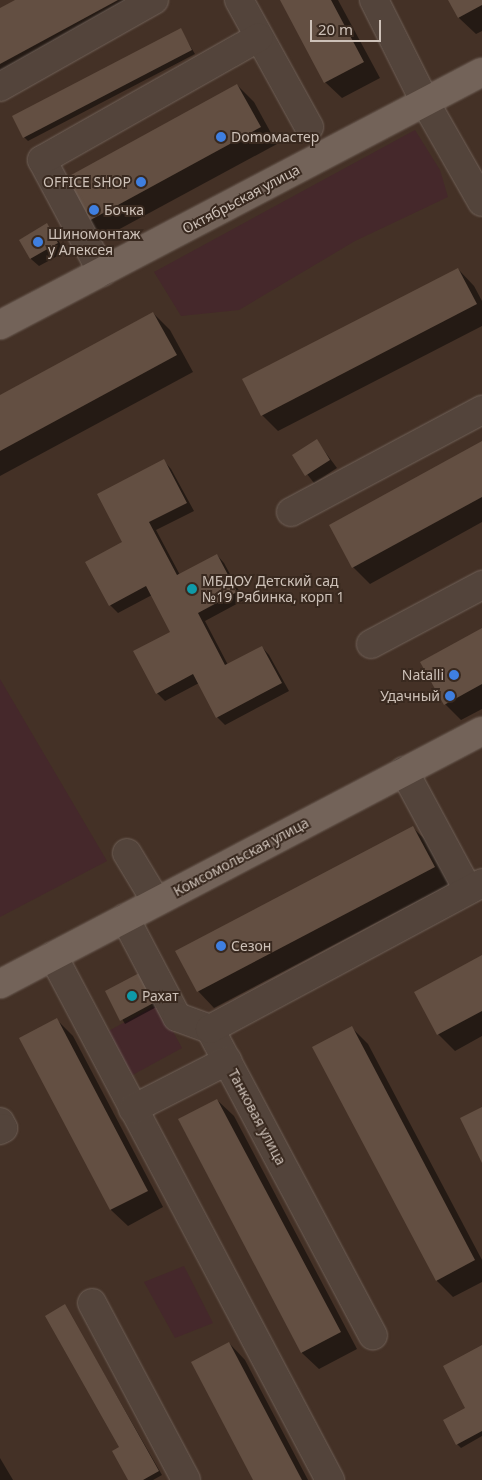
<!DOCTYPE html>
<meta charset="utf-8">
<style>
body{margin:0}
#map{position:relative;width:482px;height:1480px;overflow:hidden;background:#443126;font-family:"Noto Sans",sans-serif}
div>[style]{position:absolute}
.green>*{inset:0;background:#45282b}
.shadow>*{inset:0;background:#0007}
.building>*{inset:0;background:#634f42}
.roads{filter:drop-shadow(0 0 1px #716259) drop-shadow(0 0 1px #716259)}
.minor>*{height:28px;margin:-14px;padding:0 14px;transform-origin:14px;border-radius:14px;background:#53443b}
.major>*{height:28px;margin:-14px;padding:0 14px;transform-origin:14px;border-radius:14px;background:#736359}
.dots>*{width:14px;height:14px;translate:-50% -50%;box-sizing:border-box;border:2px solid #39291f;border-radius:50%}
span{translate:-50% -50%;white-space:nowrap;text-align:center;line-height:1.15;-webkit-text-stroke:4px #39291f;paint-order:stroke}
.poi-label{font-size:14px;color:#cdc1b8}
.left{translate:0 -50%;text-align:left}
.right{translate:-100% -50%;text-align:right}
.street-label{font-size:14px;color:#cdc1b8}
.scale{position:absolute;left:310px;top:20px;width:71px;height:22px;box-sizing:border-box;border:2px solid #cdc1b8;border-top:0;padding-left:6px;font-size:15px;line-height:18px;white-space:nowrap;color:#cdc1b8;-webkit-text-stroke:4px #39291f;paint-order:stroke}
</style>
<div id="map">
<div class="green">
<div style="clip-path:polygon(415px 130px,440px 170px,448px 197px,355px 241px,239px 310px,181px 316px,154px 272px)"></div>
<div style="clip-path:polygon(0 679px,107px 861px,0 917px)"></div>
<div style="clip-path:polygon(158px 1004px,182px 1048px,127px 1078px,103px 1034px)"></div>
<div style="clip-path:polygon(184px 1266px,213px 1323px,175px 1338px,144px 1282px)"></div>
</div>
<div class="shadow">
<div style="clip-path:polygon(17px 0,164px 0,0 80px,0 9px)"></div>
<div style="clip-path:polygon(281px 0,338px 0,380px 78px,342px 98px,325px 82px)"></div>
<div style="clip-path:polygon(450px 0,482px 0,482px 31px,476px 34px,459px 18px)"></div>
<div style="clip-path:polygon(180px 29px,195px 54px,28px 141px,24px 137px)"></div>
<div style="clip-path:polygon(237px 85px,254px 102px,277px 144px,103px 238px,86px 222px)"></div>
<div style="clip-path:polygon(46px 225px,54px 233px,65px 252px,39px 266px,31px 259px,20px 240px)"></div>
<div style="clip-path:polygon(458px 269px,474px 286px,482px 301px,482px 326px,278px 431px,262px 415px)"></div>
<div style="clip-path:polygon(153px 313px,170px 330px,193px 372px,0 476px,0 396px)"></div>
<div style="clip-path:polygon(317px 441px,337px 468px,314px 483px,293px 456px)"></div>
<div style="clip-path:polygon(482px 442px,482px 522px,370px 584px,353px 567px)"></div>
<div style="clip-path:polygon(164px 461px,171px 469px,194px 511px,156px 530px,180px 575px,217px 555px,224px 563px,244px 600px,205px 621px,228px 665px,262px 647px,269px 655px,289px 691px,225px 725px,217px 717px,199px 683px,165px 701px,157px 693px,172px 632px,152px 595px,118px 613px,110px 605px,124px 543px)"></div>
<div style="clip-path:polygon(482px 629px,482px 709px,461px 720px,445px 704px)"></div>
<div style="clip-path:polygon(413px 828px,430px 844px,450px 884px,214px 1008px,198px 991px)"></div>
<div style="clip-path:polygon(482px 956px,482px 1036px,455px 1051px,438px 1034px,415px 992px)"></div>
<div style="clip-path:polygon(106px 992px,162px 1004px,125px 1024px)"></div>
<div style="clip-path:polygon(57px 1020px,73px 1036px,163px 1207px,128px 1226px,111px 1210px,21px 1039px)"></div>
<div style="clip-path:polygon(352px 1028px,368px 1044px,482px 1260px,482px 1282px,453px 1297px,437px 1281px,314px 1048px)"></div>
<div style="clip-path:polygon(217px 1100px,234px 1116px,357px 1349px,319px 1369px,302px 1353px,179px 1120px)"></div>
<div style="clip-path:polygon(65px 1306px,162px 1475px,153px 1480px,130px 1480px,120px 1448px)"></div>
<div style="clip-path:polygon(229px 1343px,245px 1360px,308px 1480px,255px 1480px)"></div>
<div style="clip-path:polygon(482px 1347px,482px 1436px,461px 1448px,457px 1444px)"></div>
<div style="clip-path:polygon(0 1458px,13px 1480px,0 1480px)"></div>
</div>
<div class="building">
<div style="clip-path:polygon(15px 0,118px 0,0 64px,0 8px)"></div>
<div style="clip-path:polygon(280px 0,331px 0,364px 62px,324px 83px)"></div>
<div style="clip-path:polygon(448px 0,482px 0,482px 5px,458px 18px)"></div>
<div style="clip-path:polygon(181px 28px,192px 50px,23px 138px,12px 116px)"></div>
<div style="clip-path:polygon(237px 84px,261px 127px,85px 223px,62px 180px)"></div>
<div style="clip-path:polygon(47px 223px,58px 243px,30px 259px,19px 240px)"></div>
<div style="clip-path:polygon(458px 268px,477px 304px,261px 416px,242px 379px)"></div>
<div style="clip-path:polygon(153px 312px,177px 355px,0 451px,0 395px)"></div>
<div style="clip-path:polygon(317px 439px,330px 460px,305px 476px,292px 455px)"></div>
<div style="clip-path:polygon(482px 441px,482px 497px,352px 568px,329px 525px)"></div>
<div style="clip-path:polygon(164px 459px,187px 503px,149px 522px,177px 575px,217px 554px,237px 592px,198px 613px,225px 665px,262px 646px,282px 683px,216px 718px,193px 674px,156px 694px,133px 651px,170px 632px,146px 586px,109px 606px,85px 562px,122px 542px,97px 494px)"></div>
<div style="clip-path:polygon(482px 628px,482px 684px,444px 705px,420px 662px)"></div>
<div style="clip-path:polygon(413px 826px,435px 867px,197px 992px,175px 951px)"></div>
<div style="clip-path:polygon(482px 955px,482px 1011px,437px 1035px,414px 992px)"></div>
<div style="clip-path:polygon(143px 971px,159px 1000px,120px 1021px,105px 991px)"></div>
<div style="clip-path:polygon(57px 1018px,148px 1191px,110px 1210px,19px 1038px)"></div>
<div style="clip-path:polygon(352px 1026px,475px 1260px,436px 1281px,312px 1047px)"></div>
<div style="clip-path:polygon(217px 1099px,341px 1332px,301px 1353px,178px 1119px)"></div>
<div style="clip-path:polygon(482px 1107px,482px 1163px,460px 1118px)"></div>
<div style="clip-path:polygon(65px 1304px,159px 1471px,143px 1480px,128px 1480px,112px 1451px,119px 1447px,45px 1316px)"></div>
<div style="clip-path:polygon(229px 1342px,302px 1480px,253px 1480px,191px 1362px)"></div>
<div style="clip-path:polygon(482px 1345px,482px 1431px,456px 1445px,443px 1420px,465px 1408px,443px 1366px)"></div>
</div>
<div class="roads">
<div class="minor">
<div style="left:239px;top:0;width:145px;rotate:61.1deg"></div>
<div style="left:374px;top:0;width:114px;rotate:63.4deg"></div>
<div style="left:425px;top:102px;width:115px;rotate:60.3deg"></div>
<div style="left:0;top:87px;width:177px;rotate:-29.5deg"></div>
<div style="left:102px;top:272px;width:127px;rotate:-118.2deg"></div>
<div style="left:42px;top:160px;width:249px;rotate:-29.5deg"></div>
<div style="left:291px;top:512px;width:217px;rotate:-28.1deg"></div>
<div style="left:371px;top:644px;width:126px;rotate:-28deg"></div>
<div style="left:404px;top:771px;width:135px;rotate:61.7deg"></div>
<div style="left:127px;top:853px;width:56px;rotate:58.9deg"></div>
<div style="left:125px;top:918px;width:112px;rotate:62.3deg"></div>
<div style="left:177px;top:1017px;width:35px;rotate:20deg"></div>
<div style="left:210px;top:1029px;width:347px;rotate:62deg"></div>
<div style="left:53px;top:956px;width:593px;rotate:62.14deg"></div>
<div style="left:210px;top:1029px;width:309px;rotate:-28.2deg"></div>
<div style="left:133px;top:1109px;width:106px;rotate:-27.1deg"></div>
<div style="left:0;top:1122px;width:7px;rotate:63deg"></div>
<div style="left:3px;top:1128px;width:4px;rotate:146deg"></div>
<div style="left:92px;top:1303px;width:200px;rotate:62deg"></div>
</div>
<div class="major">
<div style="left:0;top:325px;width:544px;rotate:-27.69deg"></div>
<div style="left:0;top:984px;width:544px;rotate:-27.69deg"></div>
</div>
</div>
<div class="dots">
<div style="left:221px;top:137px;background:#3f7fe0"></div>
<div style="left:141px;top:182px;background:#3f7fe0"></div>
<div style="left:94px;top:210px;background:#3f7fe0"></div>
<div style="left:38px;top:242px;background:#3f7fe0"></div>
<div style="left:192px;top:589px;background:#0f9aa8"></div>
<div style="left:454px;top:675px;background:#3f7fe0"></div>
<div style="left:450px;top:696px;background:#3f7fe0"></div>
<div style="left:221px;top:946px;background:#3f7fe0"></div>
<div style="left:132px;top:996px;background:#0f9aa8"></div>
</div>
<div class="poi-label">
<span class="left" style="left:231px;top:137px">Domoмастер</span>
<span class="right" style="left:131px;top:182px">OFFICE SHOP</span>
<span class="left" style="left:104px;top:210px">Бочка</span>
<span class="left" style="left:48px;top:242px">Шиномонтаж<br>у Алексея</span>
<span class="left" style="left:202px;top:589px">МБДОУ Детский сад<br>№19 Рябинка, корп 1</span>
<span class="right" style="left:444px;top:675px">Natalli</span>
<span class="right" style="left:440px;top:696px">Удачный</span>
<span class="left" style="left:231px;top:946px">Сезон</span>
<span class="left" style="left:142px;top:996px">Рахат</span>
</div>
<div class="street-label">
<span style="left:241px;top:199px;rotate:-28deg">Октябрьская улица</span>
<span style="left:241px;top:857px;rotate:-28deg">Комсомольская улица</span>
<span style="left:257px;top:1117px;rotate:62deg">Танковая улица</span>
</div>
<div class="scale">20 m</div>
</div>
